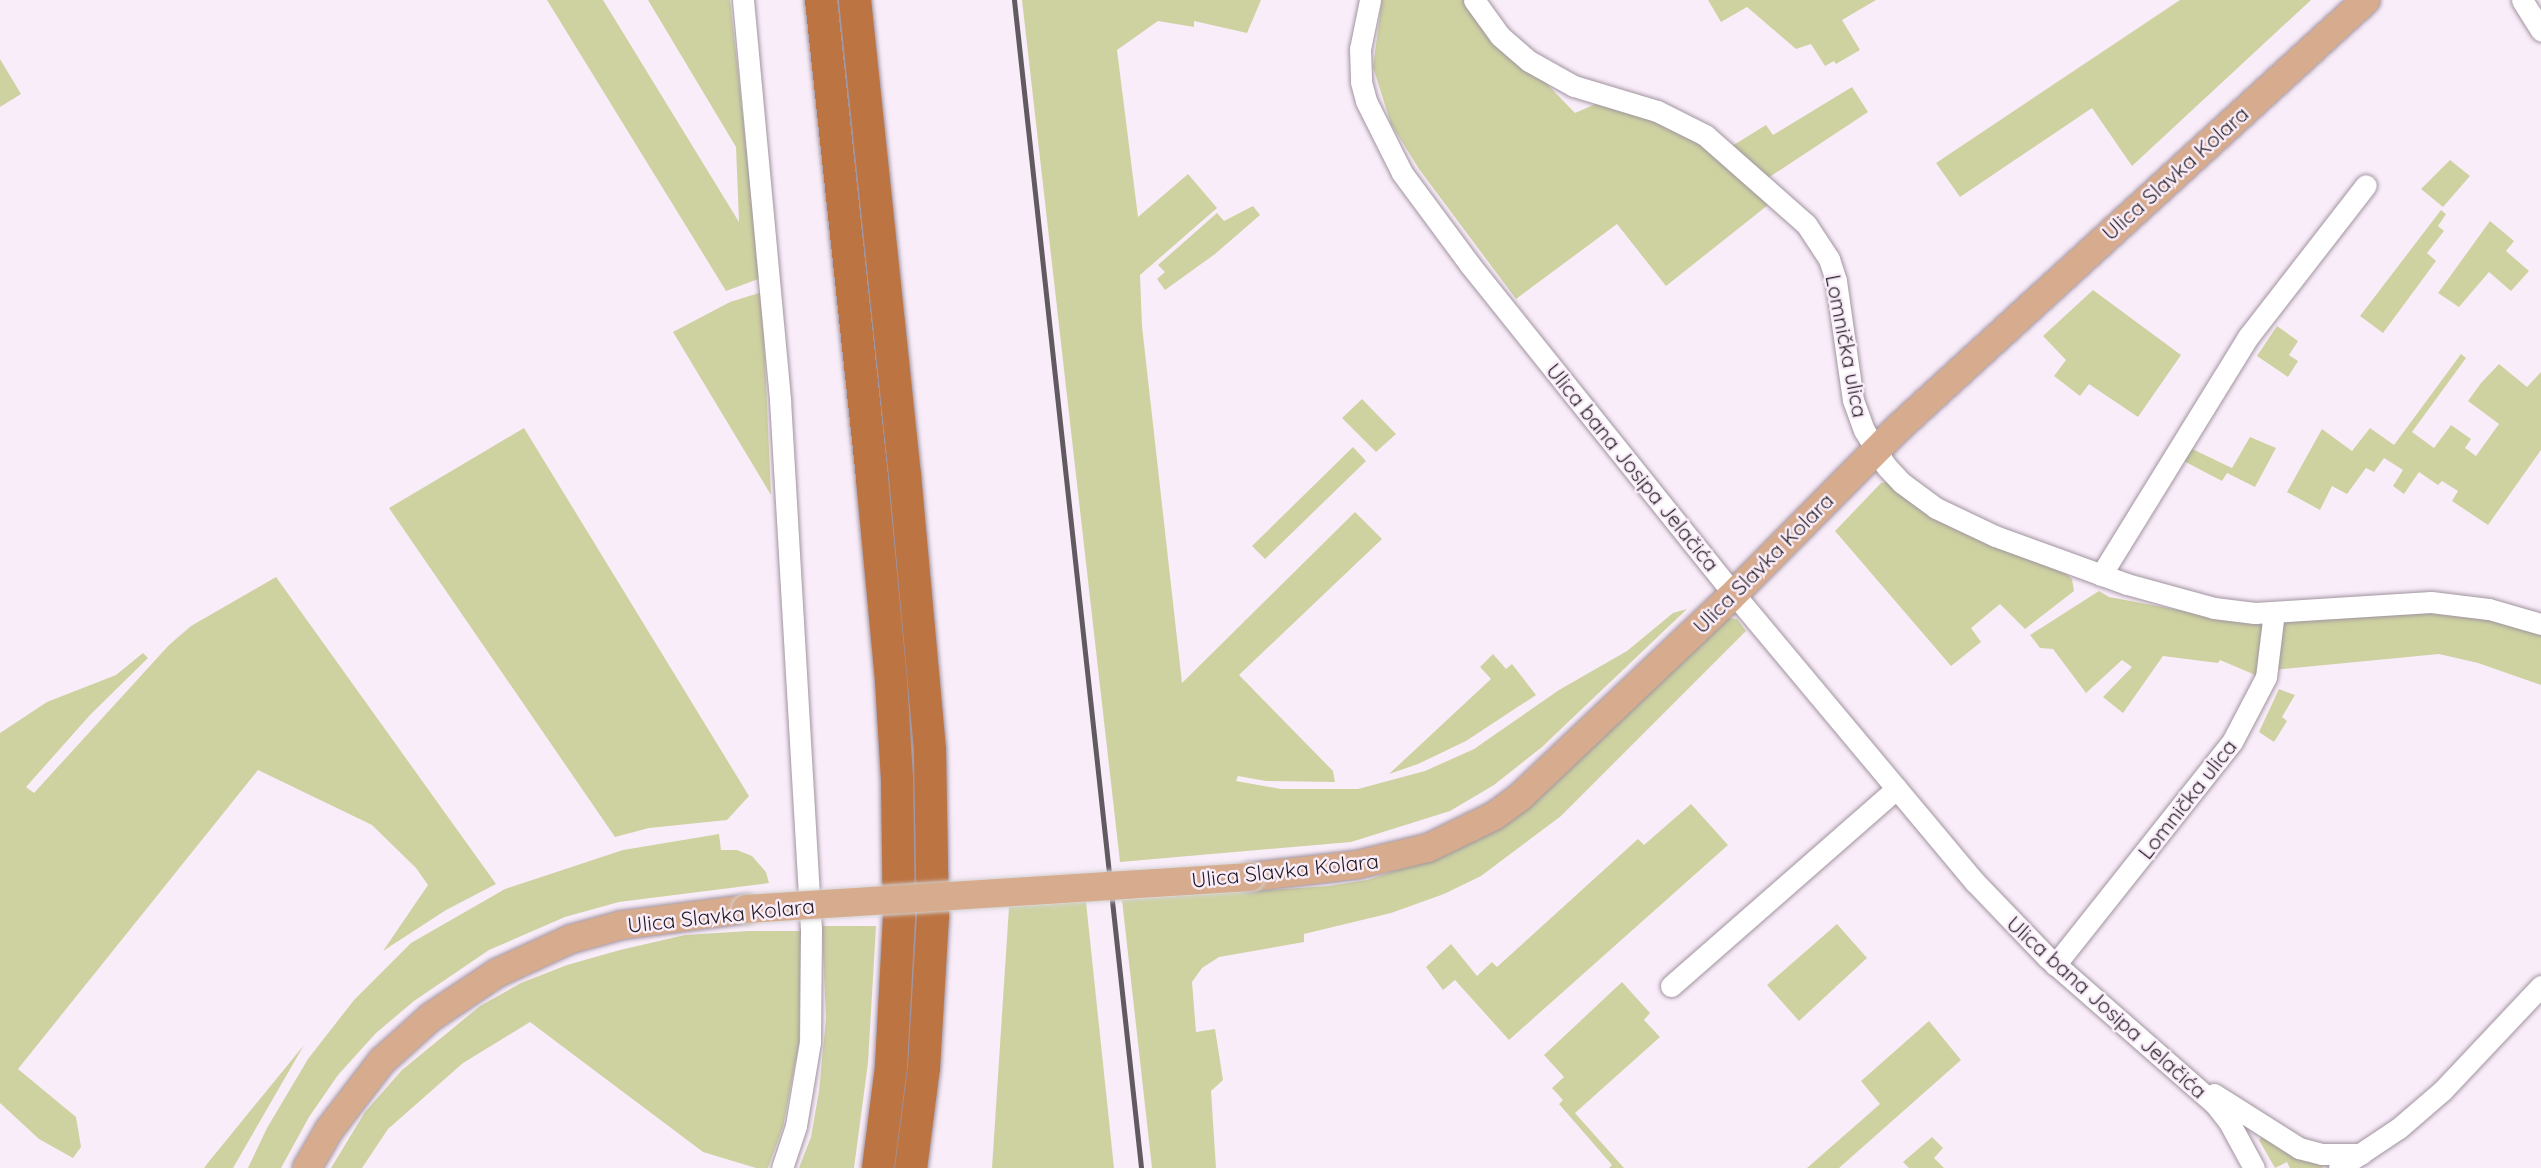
<!DOCTYPE html>
<meta charset="utf-8">
<style>
body{margin:0}
#map{position:relative;width:2541px;height:1168px;overflow:hidden;background:#faedfa;font-family:Quicksand,sans-serif}
div>[style]{position:absolute}
.green>*{inset:0;background:#ced2a1}
.roads{filter:drop-shadow(0 0 2px #a0949f) drop-shadow(0 0 2px #a0949f)}
.minor>*{height:21px;margin:-10.5px;padding:0 10.5px;transform-origin:10.5px;border-radius:10.5px;background:#fff}
.major>*{height:28px;margin:-14px;padding:0 14px;transform-origin:14px;border-radius:14px;background:#d7ac8e}
.highway>*{height:32px;margin:-16px;padding:0 16px;transform-origin:16px;border-radius:16px;background:#bc7443}
.rail>*{height:5px;margin:-2.5px;padding:0 2.5px;transform-origin:2.5px;border-radius:2.5px;background:#615a61}
.bridges{filter:drop-shadow(0 0 2px #d3d2d3) drop-shadow(0 0 2px #d3d2d3)}
.major-bridge>*{height:28px;margin:-14px;padding:0 14px;transform-origin:14px;border-radius:14px;background:#d7ac8e}
span{translate:-50% -50%;white-space:nowrap;text-align:center;line-height:1.15;-webkit-text-stroke:5px #faedfa;paint-order:stroke}
.street-label{font-size:21px;color:#231e23}
</style>
<div id="map">
<div class="green">
<div style="clip-path:polygon(547px 0,603px 0,739px 222px,736px 147px,648px 0,730px 0,761px 278px,726px 291px)"></div>
<div style="clip-path:polygon(1022px 0,1261px 0,1247px 33px,1194px 21px,1194px 27px,1158px 21px,1117px 50px,1138px 217px,1188px 174px,1217px 208px,1140px 275px,1142px 326px,1182px 683px,1355px 512px,1382px 539px,1239px 675px,1333px 771px,1335px 782px,1266px 781px,1238px 776px,1236px 781px,1281px 789px,1358px 789px,1425px 771px,1474px 749px,1559px 690px,1627px 651px,1673px 613px,1687px 609px,1542px 747px,1494px 785px,1450px 811px,1351px 842px,1120px 862px)"></div>
<div style="clip-path:polygon(1382px 0,1465px 0,1575px 113px,1600px 102px,1689px 133px,1773px 201px,1666px 286px,1617px 224px,1516px 299px,1419px 169px,1391px 124px,1373px 67px)"></div>
<div style="clip-path:polygon(1708px 0,1876px 0,1842px 20px,1860px 50px,1836px 64px,1834px 61px,1825px 66px,1811px 44px,1796px 49px,1747px 7px,1721px 22px)"></div>
<div style="clip-path:polygon(2180px 0,2311px 0,2132px 166px,2092px 108px,1960px 197px,1936px 163px)"></div>
<div style="clip-path:polygon(0 59px,21px 94px,0 107px)"></div>
<div style="clip-path:polygon(1852px 87px,1868px 112px,1768px 178px,1732px 146px,1766px 125px,1773px 135px)"></div>
<div style="clip-path:polygon(2450px 160px,2470px 176px,2443px 207px,2421px 189px)"></div>
<div style="clip-path:polygon(1253px 206px,1260px 215px,1215px 254px,1165px 290px,1157px 279px,1165px 272px,1158px 265px,1217px 213px,1224px 221px)"></div>
<div style="clip-path:polygon(2441px 210px,2446px 214px,2438px 226px,2444px 231px,2427px 253px,2436px 261px,2383px 333px,2360px 316px)"></div>
<div style="clip-path:polygon(2490px 221px,2514px 241px,2506px 251px,2529px 271px,2511px 291px,2489px 272px,2459px 307px,2438px 293px)"></div>
<div style="clip-path:polygon(2093px 290px,2181px 355px,2138px 417px,2089px 384px,2080px 396px,2054px 376px,2066px 360px,2043px 336px)"></div>
<div style="clip-path:polygon(762px 292px,771px 495px,673px 332px,730px 302px)"></div>
<div style="clip-path:polygon(2277px 326px,2298px 341px,2289px 355px,2298px 361px,2288px 377px,2257px 356px)"></div>
<div style="clip-path:polygon(2461px 354px,2466px 358px,2412px 432px,2434px 448px,2451px 425px,2471px 439px,2465px 448px,2476px 456px,2499px 424px,2468px 401px,2481px 383px,2499px 364px,2527px 387px,2541px 372px,2541px 450px,2488px 525px,2452px 501px,2458px 491px,2442px 481px,2438px 485px,2419px 472px,2404px 494px,2393px 486px,2403px 470px,2384px 458px,2374px 472px,2366px 468px,2347px 494px,2332px 486px,2320px 510px,2287px 492px,2322px 429px,2352px 451px,2370px 428px,2394px 445px)"></div>
<div style="clip-path:polygon(1362px 399px,1396px 434px,1376px 452px,1342px 418px)"></div>
<div style="clip-path:polygon(524px 428px,749px 796px,727px 820px,649px 828px,615px 837px,389px 508px)"></div>
<div style="clip-path:polygon(2250px 437px,2276px 448px,2255px 487px,2227px 473px,2222px 481px,2180px 459px,2188px 447px,2232px 468px)"></div>
<div style="clip-path:polygon(1353px 447px,1366px 461px,1265px 559px,1252px 546px)"></div>
<div style="clip-path:polygon(1887px 482px,1911px 503px,1952px 527px,2065px 573px,2072px 579px,2074px 591px,2025px 629px,2000px 604px,1971px 628px,1981px 642px,1951px 666px,1835px 531px,1881px 483px)"></div>
<div style="clip-path:polygon(276px 577px,496px 884px,446px 910px,383px 951px,428px 885px,416px 868px,372px 825px,258px 770px,18px 1069px,76px 1117px,81px 1147px,73px 1158px,39px 1139px,0 1103px,0 733px,47px 702px,116px 675px,143px 653px,148px 658px,90px 715px,26px 787px,34px 793px,169px 645px,191px 626px)"></div>
<div style="clip-path:polygon(2099px 591px,2109px 597px,2211px 616px,2268px 622px,2260px 677px,2220px 660px,2218px 663px,2163px 656px,2123px 713px,2103px 697px,2132px 667px,2122px 660px,2086px 693px,2053px 649px,2040px 648px,2030px 635px)"></div>
<div style="clip-path:polygon(2431px 610px,2486px 617px,2541px 633px,2541px 685px,2478px 663px,2439px 654px,2273px 670px,2280px 624px,2285px 621px)"></div>
<div style="clip-path:polygon(1728px 618px,1737px 619px,1746px 631px,1561px 816px,1481px 876px,1444px 894px,1391px 913px,1304px 934px,1304px 942px,1219px 957px,1202px 968px,1192px 982px,1196px 1032px,1215px 1029px,1223px 1080px,1211px 1091px,1216px 1168px,1152px 1168px,1122px 900px,1328px 886px,1367px 880px,1449px 853px,1482px 837px)"></div>
<div style="clip-path:polygon(1493px 654px,1506px 669px,1512px 664px,1536px 695px,1466px 741px,1418px 764px,1389px 774px,1491px 679px,1480px 667px)"></div>
<div style="clip-path:polygon(2279px 689px,2295px 695px,2282px 717px,2287px 721px,2274px 742px,2259px 732px)"></div>
<div style="clip-path:polygon(1691px 804px,1728px 845px,1509px 1040px,1455px 980px,1443px 990px,1426px 967px,1451px 944px,1477px 976px,1492px 962px,1497px 967px,1638px 839px,1644px 845px)"></div>
<div style="clip-path:polygon(719px 834px,721px 850px,737px 850px,752px 856px,766px 872px,769px 883px,619px 902px,565px 917px,489px 950px,414px 1001px,376px 1033px,338px 1075px,309px 1117px,281px 1168px,248px 1168px,267px 1128px,308px 1059px,354px 1000px,411px 943px,505px 889px,623px 850px)"></div>
<div style="clip-path:polygon(1086px 902px,1114px 1168px,992px 1168px,1009px 907px)"></div>
<div style="clip-path:polygon(1837px 924px,1867px 958px,1799px 1021px,1767px 985px)"></div>
<div style="clip-path:polygon(822px 926px,876px 926px,868px 1063px,854px 1168px,799px 1168px,811px 1137px,819px 1091px,826px 1019px)"></div>
<div style="clip-path:polygon(749px 931px,801px 931px,799px 1043px,783px 1127px,768px 1168px,756px 1168px,703px 1152px,530px 1022px,463px 1063px,388px 1129px,362px 1168px,331px 1168px,365px 1112px,402px 1070px,480px 1006px,521px 983px,567px 965px,620px 950px,685px 935px)"></div>
<div style="clip-path:polygon(1622px 982px,1650px 1013px,1644px 1020px,1660px 1037px,1575px 1113px,1624px 1168px,1609px 1168px,1612px 1165px,1559px 1104px,1563px 1100px,1552px 1088px,1564px 1077px,1544px 1055px)"></div>
<div style="clip-path:polygon(1929px 1021px,1961px 1060px,1839px 1168px,1807px 1168px,1880px 1104px,1861px 1081px)"></div>
<div style="clip-path:polygon(304px 1045px,233px 1168px,204px 1168px,211px 1159px)"></div>
<div style="clip-path:polygon(2265px 1134px,2326px 1161px,2328px 1165px,2321px 1168px,2290px 1168px,2287px 1162px,2275px 1168px,2259px 1140px)"></div>
<div style="clip-path:polygon(1932px 1137px,1943px 1148px,1934px 1158px,1944px 1168px,1909px 1168px,1903px 1162px)"></div>
</div>
<div class="roads">
<div class="minor">
<div style="left:743px;top:0;width:402px;rotate:84.7deg"></div>
<div style="left:780px;top:400px;width:531px;rotate:86.65deg"></div>
<div style="left:811px;top:930px;width:112px;rotate:90.5deg"></div>
<div style="left:810px;top:1042px;width:85px;rotate:99.5deg"></div>
<div style="left:796px;top:1126px;width:44px;rotate:108.4deg"></div>
<div style="left:1370px;top:0;width:50px;rotate:101.5deg"></div>
<div style="left:1360px;top:49px;width:33px;rotate:88deg"></div>
<div style="left:1361px;top:82px;width:20px;rotate:75deg"></div>
<div style="left:1366px;top:101px;width:80px;rotate:63.4deg"></div>
<div style="left:1402px;top:173px;width:114px;rotate:53.5deg"></div>
<div style="left:1470px;top:265px;width:422px;rotate:51.3deg"></div>
<div style="left:1734px;top:594px;width:376px;rotate:50.1deg"></div>
<div style="left:1975px;top:882px;width:104px;rotate:46.2deg"></div>
<div style="left:2047px;top:957px;width:223px;rotate:41.2deg"></div>
<div style="left:2215px;top:1104px;width:23px;rotate:52deg"></div>
<div style="left:2229px;top:1122px;width:52px;rotate:61.5deg"></div>
<div style="left:1474px;top:0;width:44px;rotate:54.2deg"></div>
<div style="left:1500px;top:36px;width:38px;rotate:41deg"></div>
<div style="left:1529px;top:61px;width:51px;rotate:29.1deg"></div>
<div style="left:1574px;top:86px;width:87px;rotate:16.8deg"></div>
<div style="left:1657px;top:111px;width:54px;rotate:26.6deg"></div>
<div style="left:1705px;top:135px;width:135px;rotate:41.4deg"></div>
<div style="left:1806px;top:224px;width:42px;rotate:56.7deg"></div>
<div style="left:1829px;top:259px;width:23px;rotate:72deg"></div>
<div style="left:1836px;top:281px;width:120px;rotate:81.9deg"></div>
<div style="left:1853px;top:400px;width:32px;rotate:70deg"></div>
<div style="left:1864px;top:430px;width:42px;rotate:58.6deg"></div>
<div style="left:1886px;top:466px;width:23px;rotate:47deg"></div>
<div style="left:1902px;top:483px;width:42px;rotate:36.3deg"></div>
<div style="left:1936px;top:508px;width:65px;rotate:25.4deg"></div>
<div style="left:1995px;top:536px;width:140px;rotate:20deg"></div>
<div style="left:2127px;top:584px;width:90px;rotate:15.4deg"></div>
<div style="left:2214px;top:608px;width:41px;rotate:7deg"></div>
<div style="left:2255px;top:613px;width:176px;rotate:-3.6deg"></div>
<div style="left:2431px;top:602px;width:58px;rotate:6.9deg"></div>
<div style="left:2489px;top:609px;width:54px;rotate:16.1deg"></div>
<div style="left:2522px;top:0;width:36px;rotate:58deg"></div>
<div style="left:2101px;top:575px;width:280px;rotate:-58.3deg"></div>
<div style="left:2248px;top:337px;width:192px;rotate:-52.2deg"></div>
<div style="left:2055px;top:965px;width:285px;rotate:-51.6deg"></div>
<div style="left:2232px;top:742px;width:73px;rotate:-62.4deg"></div>
<div style="left:2266px;top:677px;width:65px;rotate:-83deg"></div>
<div style="left:1671px;top:986px;width:300px;rotate:-41.2deg"></div>
<div style="left:2214px;top:1094px;width:101px;rotate:32.4deg"></div>
<div style="left:2299px;top:1148px;width:24px;rotate:15deg"></div>
<div style="left:2322px;top:1154px;width:39px"></div>
<div style="left:2339px;top:1168px;width:72px;rotate:-33.7deg"></div>
<div style="left:2399px;top:1128px;width:58px;rotate:-40.8deg"></div>
<div style="left:2443px;top:1090px;width:143px;rotate:-46.7deg"></div>
</div>
<div class="major">
<div style="left:1250px;top:877px;width:107px;rotate:-6.5deg"></div>
<div style="left:1356px;top:865px;width:74px;rotate:-13.3deg"></div>
<div style="left:1428px;top:848px;width:73px;rotate:-25.9deg"></div>
<div style="left:1494px;top:816px;width:32px;rotate:-36deg"></div>
<div style="left:1520px;top:797px;width:288px;rotate:-43.5deg"></div>
<div style="left:1729px;top:599px;width:236px;rotate:-45.3deg"></div>
<div style="left:1895px;top:431px;width:638px;rotate:-42.46deg"></div>
<div style="left:307px;top:1168px;width:44px;rotate:-59.9deg"></div>
<div style="left:329px;top:1130px;width:87px;rotate:-52.5deg"></div>
<div style="left:382px;top:1061px;width:66px;rotate:-41.9deg"></div>
<div style="left:431px;top:1017px;width:79px;rotate:-33.7deg"></div>
<div style="left:497px;top:973px;width:81px;rotate:-24.7deg"></div>
<div style="left:571px;top:939px;width:53px;rotate:-15.4deg"></div>
<div style="left:622px;top:925px;width:125px;rotate:-7.4deg"></div>
</div>
<div class="highway">
<div style="left:821px;top:0;width:482px;rotate:83.9deg"></div>
<div style="left:872px;top:479px;width:203px;rotate:84.6deg"></div>
<div style="left:891px;top:681px;width:97px;rotate:86.5deg"></div>
<div style="left:897px;top:778px;width:140px;rotate:89.2deg"></div>
<div style="left:899px;top:918px;width:149px;rotate:93.1deg"></div>
<div style="left:891px;top:1067px;width:102px;rotate:97.3deg"></div>
<div style="left:855px;top:0;width:478px;rotate:84deg"></div>
<div style="left:905px;top:475px;width:277px;rotate:84.8deg"></div>
<div style="left:930px;top:751px;width:165px;rotate:89deg"></div>
<div style="left:933px;top:916px;width:151px;rotate:93.4deg"></div>
<div style="left:924px;top:1067px;width:102px;rotate:97.3deg"></div>
</div>
</div>
<div class="rail">
<div style="left:1014px;top:0;width:1175px;rotate:83.79deg"></div>
</div>
<div class="bridges">
<div class="major-bridge">
<div style="left:746px;top:909px;width:505px;rotate:-3.63deg"></div>
</div>
</div>
<div class="street-label">
<span style="left:2175px;top:173px;rotate:-42deg">Ulica Slavka Kolara</span>
<span style="left:1847px;top:346px;rotate:79deg">Lomnička ulica</span>
<span style="left:1633px;top:467px;rotate:51deg">Ulica bana Josipa Jelačića</span>
<span style="left:1763px;top:563px;rotate:-45deg">Ulica Slavka Kolara</span>
<span style="left:2187px;top:799px;rotate:-52deg">Lomnička ulica</span>
<span style="left:1285px;top:870px;rotate:-6deg">Ulica Slavka Kolara</span>
<span style="left:721px;top:915px;rotate:-6deg">Ulica Slavka Kolara</span>
<span style="left:2107px;top:1007px;rotate:42deg">Ulica bana Josipa Jelačića</span>
</div>
</div>
